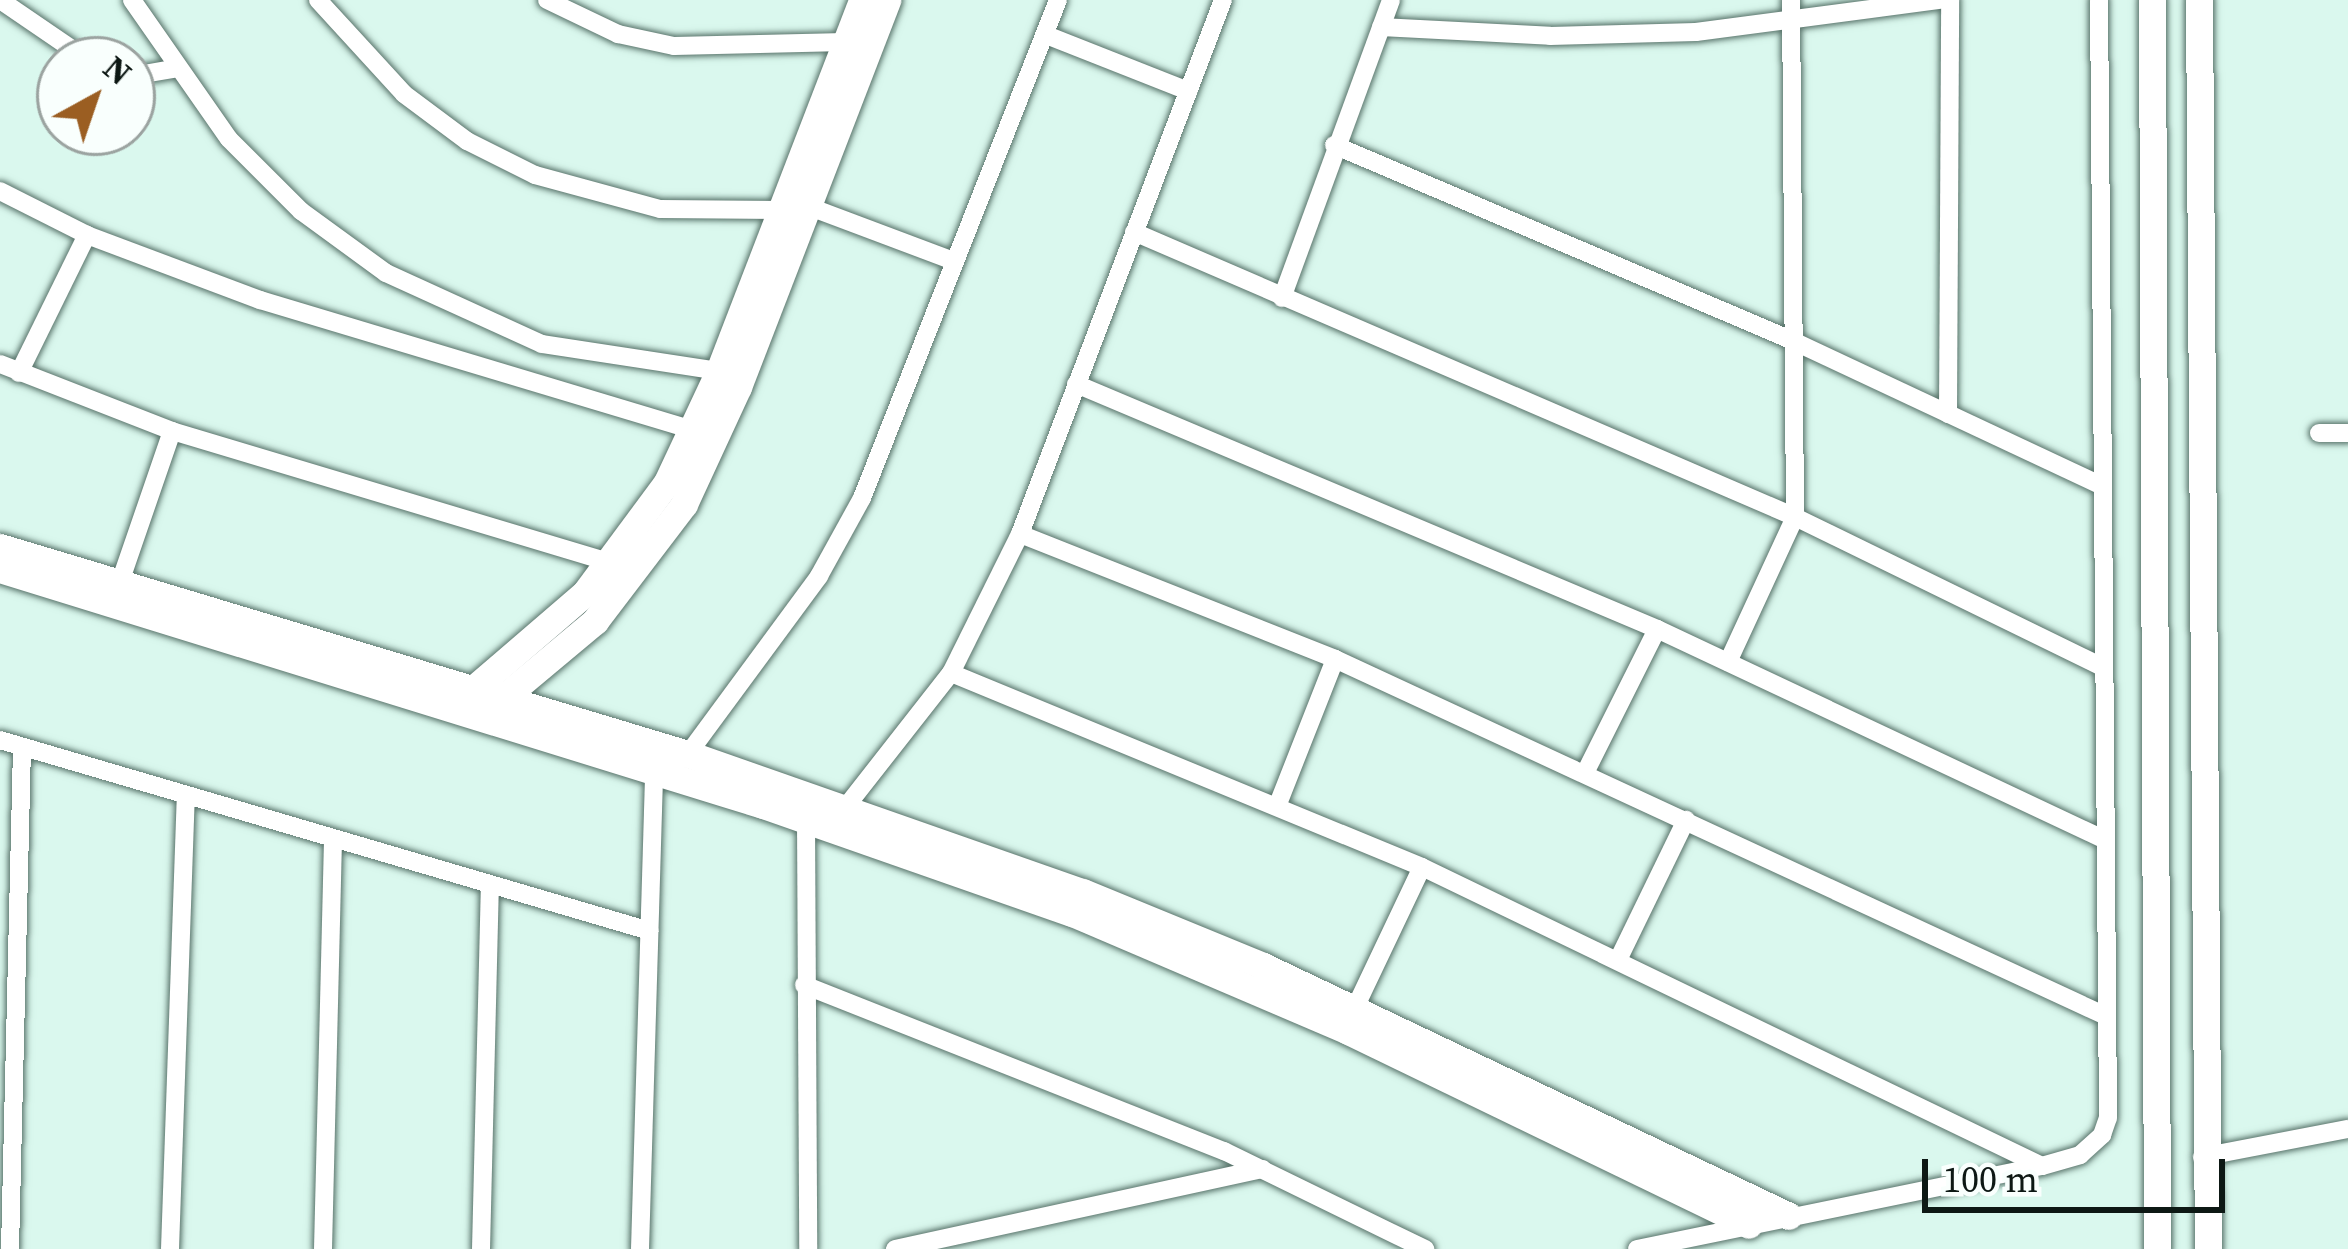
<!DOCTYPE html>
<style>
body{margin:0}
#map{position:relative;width:2348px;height:1249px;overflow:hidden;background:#daf8ee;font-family:"Source Serif 4",serif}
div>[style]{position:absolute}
.roads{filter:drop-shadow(0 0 3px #58736a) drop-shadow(0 0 3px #58736a)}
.street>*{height:18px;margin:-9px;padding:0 9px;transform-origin:9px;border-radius:9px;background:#fff}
.secondary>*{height:27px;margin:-13.5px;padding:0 13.5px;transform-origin:13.5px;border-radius:13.5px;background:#fff}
span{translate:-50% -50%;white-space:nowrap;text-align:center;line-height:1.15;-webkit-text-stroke:9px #f9fffd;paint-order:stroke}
.north{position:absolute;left:36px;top:36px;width:120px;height:120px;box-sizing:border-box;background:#f9fffd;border:3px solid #9ba3a0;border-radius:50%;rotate:40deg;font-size:33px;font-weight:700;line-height:48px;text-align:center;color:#0d1814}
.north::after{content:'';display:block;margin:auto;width:42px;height:54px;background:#9b5e22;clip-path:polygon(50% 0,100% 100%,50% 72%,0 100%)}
.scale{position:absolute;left:1922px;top:1159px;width:303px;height:54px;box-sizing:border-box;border:6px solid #0d1814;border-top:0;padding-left:15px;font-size:36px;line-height:42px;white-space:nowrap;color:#0d1814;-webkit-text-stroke:9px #f9fffd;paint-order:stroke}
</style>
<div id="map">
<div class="roads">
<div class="street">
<div style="left:0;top:0;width:107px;rotate:34.3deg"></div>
<div style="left:132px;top:0;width:169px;rotate:55.1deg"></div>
<div style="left:229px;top:139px;width:102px;rotate:45deg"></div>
<div style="left:301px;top:211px;width:105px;rotate:36.1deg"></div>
<div style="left:386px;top:273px;width:171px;rotate:24.5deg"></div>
<div style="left:542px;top:344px;width:179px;rotate:8.7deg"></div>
<div style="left:318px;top:0;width:127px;rotate:47.5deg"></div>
<div style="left:404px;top:94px;width:79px;rotate:36.7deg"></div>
<div style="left:467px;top:141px;width:76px;rotate:26.6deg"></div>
<div style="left:535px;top:175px;width:130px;rotate:15.2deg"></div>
<div style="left:660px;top:209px;width:120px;rotate:0.5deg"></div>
<div style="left:547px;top:0;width:79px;rotate:25.6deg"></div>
<div style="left:618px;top:34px;width:57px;rotate:12.1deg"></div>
<div style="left:674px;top:46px;width:171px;rotate:-1.3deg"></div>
<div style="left:1381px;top:27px;width:169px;rotate:3deg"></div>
<div style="left:1550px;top:36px;width:146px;rotate:-1.6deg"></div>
<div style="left:1696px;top:32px;width:246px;rotate:-7.5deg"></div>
<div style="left:1046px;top:35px;width:153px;rotate:21.5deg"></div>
<div style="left:132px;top:76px;width:42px;rotate:-9.7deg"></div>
<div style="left:1334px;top:145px;width:499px;rotate:23.1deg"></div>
<div style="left:1793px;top:341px;width:340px;rotate:25.1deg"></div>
<div style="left:0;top:191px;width:97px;rotate:26.8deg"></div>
<div style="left:87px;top:235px;width:185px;rotate:20.6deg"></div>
<div style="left:260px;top:300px;width:453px;rotate:16.7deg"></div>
<div style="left:810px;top:207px;width:154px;rotate:20.6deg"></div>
<div style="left:1134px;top:232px;width:720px;rotate:23.32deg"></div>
<div style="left:1795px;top:517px;width:340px;rotate:26deg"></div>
<div style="left:1282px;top:298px;width:317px;rotate:-69.9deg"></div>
<div style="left:0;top:364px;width:185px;rotate:21.3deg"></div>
<div style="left:172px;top:431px;width:458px;rotate:16.7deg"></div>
<div style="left:19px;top:373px;width:154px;rotate:-63.8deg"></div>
<div style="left:1076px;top:384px;width:631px;rotate:22.86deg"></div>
<div style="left:1657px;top:629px;width:493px;rotate:25.2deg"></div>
<div style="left:1948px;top:414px;width:414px;rotate:-89.7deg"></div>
<div style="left:2319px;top:433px;width:29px"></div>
<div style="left:1020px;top:534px;width:339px;rotate:21.6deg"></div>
<div style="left:1335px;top:659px;width:850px;rotate:24.85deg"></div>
<div style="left:118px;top:588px;width:166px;rotate:-71deg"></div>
<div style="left:1728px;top:662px;width:160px;rotate:-65.2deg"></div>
<div style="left:1795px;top:517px;width:517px;rotate:-90.44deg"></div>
<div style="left:951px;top:673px;width:509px;rotate:22.39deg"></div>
<div style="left:1422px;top:867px;width:688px;rotate:25.75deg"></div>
<div style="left:0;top:740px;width:677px;rotate:16.38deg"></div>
<div style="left:688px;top:754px;width:221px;rotate:-53.6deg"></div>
<div style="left:819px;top:576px;width:89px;rotate:-61.1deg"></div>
<div style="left:862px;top:498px;width:535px;rotate:-68.52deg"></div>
<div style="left:1585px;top:773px;width:161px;rotate:-63.4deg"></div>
<div style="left:1278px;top:804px;width:156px;rotate:-68.5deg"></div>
<div style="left:845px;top:808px;width:172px;rotate:-51.9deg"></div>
<div style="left:951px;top:673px;width:155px;rotate:-63.6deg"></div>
<div style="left:1020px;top:534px;width:571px;rotate:-69.19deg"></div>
<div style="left:806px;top:819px;width:430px;rotate:89.7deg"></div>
<div style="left:1618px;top:960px;width:156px;rotate:-64.1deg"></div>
<div style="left:804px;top:985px;width:452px;rotate:21.6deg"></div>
<div style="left:1224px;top:1151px;width:224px;rotate:26deg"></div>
<div style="left:1355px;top:1008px;width:156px;rotate:-64.6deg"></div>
<div style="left:2202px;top:1157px;width:149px;rotate:-10.9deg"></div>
<div style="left:10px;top:1249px;width:501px;rotate:-88.63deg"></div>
<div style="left:170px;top:1249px;width:450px;rotate:-88deg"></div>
<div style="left:323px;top:1249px;width:406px;rotate:-88.6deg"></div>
<div style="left:481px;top:1249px;width:363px;rotate:-88.6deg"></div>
<div style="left:640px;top:1249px;width:476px;rotate:-88.3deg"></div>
<div style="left:895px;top:1249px;width:376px;rotate:-12.3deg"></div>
<div style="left:1637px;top:1249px;width:413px;rotate:-11.6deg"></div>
<div style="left:2042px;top:1166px;width:40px;rotate:-16deg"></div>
<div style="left:2080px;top:1155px;width:30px;rotate:-42deg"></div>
<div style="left:2102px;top:1135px;width:18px;rotate:-71deg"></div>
<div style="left:2108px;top:1118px;width:1118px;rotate:-90.46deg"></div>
</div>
<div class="secondary">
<div style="left:2152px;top:0;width:1249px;rotate:89.77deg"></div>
<div style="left:2199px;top:0;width:1249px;rotate:89.59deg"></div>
<div style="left:0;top:547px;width:718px;rotate:16.75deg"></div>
<div style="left:688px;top:754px;width:418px;rotate:19.3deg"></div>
<div style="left:1083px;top:892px;width:195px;rotate:22.3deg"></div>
<div style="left:1263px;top:966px;width:582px;rotate:25.42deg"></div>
<div style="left:0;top:569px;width:799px;rotate:17.19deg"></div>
<div style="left:763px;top:805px;width:327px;rotate:19.3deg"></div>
<div style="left:1072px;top:913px;width:300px;rotate:23.1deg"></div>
<div style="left:1348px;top:1031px;width:445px;rotate:25.8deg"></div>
<div style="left:464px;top:697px;width:160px;rotate:-40.7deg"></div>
<div style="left:585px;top:593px;width:138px;rotate:-53.5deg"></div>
<div style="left:667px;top:482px;width:123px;rotate:-64.9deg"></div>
<div style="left:719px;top:371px;width:398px;rotate:-68.9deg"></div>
<div style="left:491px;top:708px;width:136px;rotate:-39.9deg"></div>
<div style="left:595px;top:621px;width:147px;rotate:-52.7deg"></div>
<div style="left:684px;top:504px;width:129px;rotate:-65.2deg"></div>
<div style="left:738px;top:387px;width:415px;rotate:-68.9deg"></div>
</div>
</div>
<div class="north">N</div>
<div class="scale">100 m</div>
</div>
